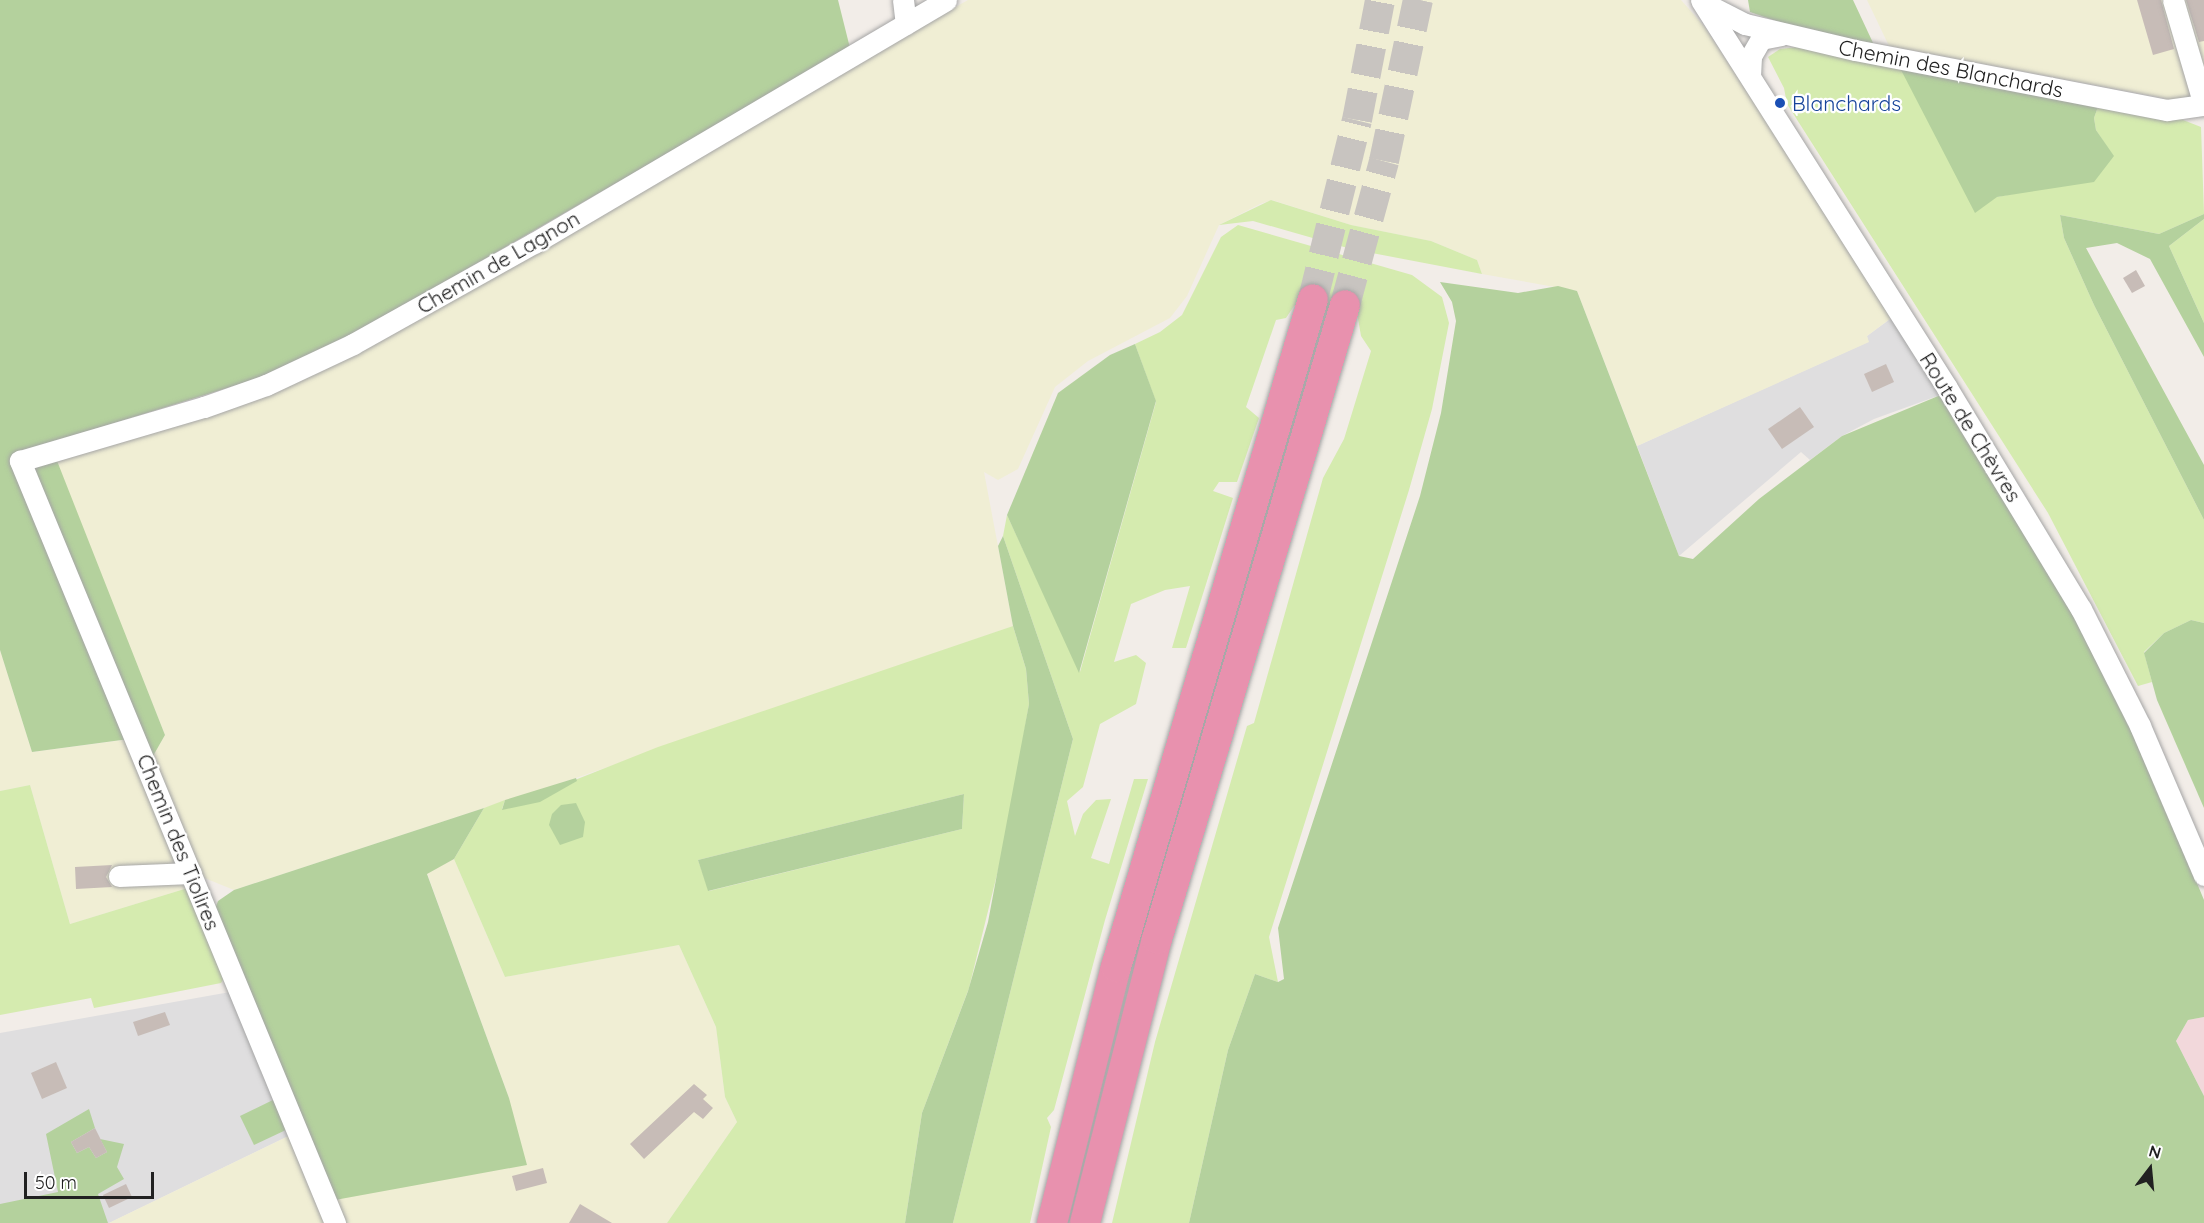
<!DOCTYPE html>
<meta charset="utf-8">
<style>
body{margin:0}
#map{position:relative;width:2204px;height:1223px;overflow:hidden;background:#f2ede8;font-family:Quicksand,sans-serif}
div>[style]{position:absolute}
.residential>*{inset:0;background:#dfdedf}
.commercial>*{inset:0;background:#f2d8db}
.farmland>*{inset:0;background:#f0eed4}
.grass>*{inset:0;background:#d5ebaf}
.forest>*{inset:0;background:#b4d19d}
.building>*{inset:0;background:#c7bcb7}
.highway-tunnel>*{height:30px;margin-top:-15px;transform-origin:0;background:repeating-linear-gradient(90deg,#c8c4c0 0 30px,transparent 0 45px)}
.roads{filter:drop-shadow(0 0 2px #a5a5a5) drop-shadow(0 0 2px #a5a5a5)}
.minor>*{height:21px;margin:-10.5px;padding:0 10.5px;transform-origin:10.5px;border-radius:10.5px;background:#fff}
.highway>*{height:30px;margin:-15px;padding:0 15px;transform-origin:15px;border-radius:15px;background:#e891ae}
.dots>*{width:16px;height:16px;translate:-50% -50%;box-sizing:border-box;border:3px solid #fff;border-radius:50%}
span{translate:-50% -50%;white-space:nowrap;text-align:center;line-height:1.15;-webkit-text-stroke:4.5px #fff;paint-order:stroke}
.street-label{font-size:21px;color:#212121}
.transit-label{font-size:21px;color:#164399}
.left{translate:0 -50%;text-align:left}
.north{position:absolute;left:2120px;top:1139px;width:60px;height:60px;-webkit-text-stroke:4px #fff;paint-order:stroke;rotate:16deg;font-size:16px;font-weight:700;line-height:24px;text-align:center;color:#212121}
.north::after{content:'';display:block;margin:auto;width:21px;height:27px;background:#212121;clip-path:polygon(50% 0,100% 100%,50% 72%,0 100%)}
.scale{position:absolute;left:24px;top:1172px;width:130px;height:27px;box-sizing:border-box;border:3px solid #212121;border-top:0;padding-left:8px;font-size:18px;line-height:21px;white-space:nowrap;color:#212121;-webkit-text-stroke:4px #fff;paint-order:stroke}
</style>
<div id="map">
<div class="residential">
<div style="clip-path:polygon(1894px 316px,1943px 394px,1874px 419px,1842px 436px,1810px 460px,1801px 452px,1679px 556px,1637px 446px,1868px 342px,1867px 336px)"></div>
<div style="clip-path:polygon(247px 989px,307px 1127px,109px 1223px,0 1223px,0 1033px)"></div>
</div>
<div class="commercial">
<div style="clip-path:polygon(2204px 1017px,2204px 1096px,2176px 1041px,2188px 1020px)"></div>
</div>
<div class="farmland">
<div style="clip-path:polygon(968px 0,1681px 0,1704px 26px,1894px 316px,1867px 336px,1869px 342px,1637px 446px,1577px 291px,1482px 274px,1477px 260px,1431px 241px,1351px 225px,1272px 200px,1260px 204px,1219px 225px,1187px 296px,1170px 318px,1088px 361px,1055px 387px,1018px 469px,998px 480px,984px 472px,1013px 626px,576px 778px,234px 890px,202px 877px,153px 756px,165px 735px,56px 462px,274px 390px)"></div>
<div style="clip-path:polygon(1867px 0,2204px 0,2204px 105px,2167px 110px,2164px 98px,1889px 46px)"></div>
<div style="clip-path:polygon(0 650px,32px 752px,131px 739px,191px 887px,70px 924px,30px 785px,0 791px)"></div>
<div style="clip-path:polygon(454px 859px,505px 977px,679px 945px,716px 1027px,725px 1097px,737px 1122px,667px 1223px,109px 1223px,307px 1127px,335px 1199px,509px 1098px,427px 873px)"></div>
</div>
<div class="grass">
<div style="clip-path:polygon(1798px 47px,1900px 68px,1997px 197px,2023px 192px,2113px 156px,2096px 130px,2094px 118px,2099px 104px,2178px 118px,2201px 127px,2204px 214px,2159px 234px,2060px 215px,2064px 238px,2094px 305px,2204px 520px,2204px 623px,2191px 620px,2164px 633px,2144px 652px,2152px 682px,2138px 686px,2048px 513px,1787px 104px,1784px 88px,1768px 57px,1780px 49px)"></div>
<div style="clip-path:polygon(1271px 200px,1351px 225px,1431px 241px,1477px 260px,1482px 274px,1351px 249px,1253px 221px,1219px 225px)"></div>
<div style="clip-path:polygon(2204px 219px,2204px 323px,2169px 246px)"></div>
<div style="clip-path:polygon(1238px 225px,1412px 275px,1442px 297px,1449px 323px,1432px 409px,1409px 490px,1269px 937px,1278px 982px,1255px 974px,1228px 1050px,1189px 1223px,1112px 1223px,1155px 1042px,1247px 726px,1254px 723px,1323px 478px,1344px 439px,1371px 351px,1361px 336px,1356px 307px,1326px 312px,1324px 306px,1306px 299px,1294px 306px,1286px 318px,1276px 320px,1246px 407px,1259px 418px,1237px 482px,1219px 482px,1213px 491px,1233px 498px,1186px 648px,1172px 648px,1190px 586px,1165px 590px,1131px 604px,1114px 662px,1136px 655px,1146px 663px,1136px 704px,1100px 724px,1083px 787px,1067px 801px,1075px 836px,1083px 814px,1096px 800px,1111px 799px,1091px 858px,1109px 864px,1134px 779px,1148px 779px,1105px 920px,1054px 1110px,1047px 1118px,1051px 1127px,1030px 1223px,953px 1223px,1073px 739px,1003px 536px,1007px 515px,1080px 672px,1156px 402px,1135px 344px,1160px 332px,1182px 315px,1221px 237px)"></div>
<div style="clip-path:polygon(evenodd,1013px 626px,1026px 669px,1029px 704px,1007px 834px,969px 988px,922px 1113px,905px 1223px,667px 1223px,737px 1122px,725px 1097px,716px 1027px,679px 945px,505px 977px,454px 859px,484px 808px,505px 800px,502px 809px,658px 747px,1013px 626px,964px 794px,962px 829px,709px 891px,698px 860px,964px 794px)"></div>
<div style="clip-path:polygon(30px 785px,70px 924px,191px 887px,225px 977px,221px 983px,94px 1008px,91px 998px,0 1015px,0 791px)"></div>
</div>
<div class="forest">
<div style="clip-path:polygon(0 0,838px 0,850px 48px,351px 336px,259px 378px,50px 443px,165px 735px,153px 756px,144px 737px,32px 752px,0 650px)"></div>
<div style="clip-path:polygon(1748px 0,1853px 0,1874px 45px,1803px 30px,1750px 12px)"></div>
<div style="clip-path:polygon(1900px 68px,2099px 104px,2094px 118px,2096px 130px,2114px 156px,2094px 182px,1997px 197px,1975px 213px)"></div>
<div style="clip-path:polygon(2204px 214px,2204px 219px,2169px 246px,2204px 323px,2204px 357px,2150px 259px,2117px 243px,2086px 248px,2204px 465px,2204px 520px,2094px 305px,2064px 238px,2060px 215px,2159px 234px)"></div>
<div style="clip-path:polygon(1440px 282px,1518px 293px,1558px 286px,1577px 291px,1679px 556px,1693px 559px,1759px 499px,1842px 436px,1943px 394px,2075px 614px,2127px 715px,2204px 900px,2204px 1017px,2188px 1020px,2176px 1041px,2204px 1096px,2204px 1223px,1189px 1223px,1228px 1050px,1255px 974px,1278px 982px,1284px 979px,1278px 928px,1420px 496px,1441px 413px,1456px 321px,1452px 302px)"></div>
<div style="clip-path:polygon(1135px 344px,1156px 401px,1079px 673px,1007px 515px,1058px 393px,1110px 355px)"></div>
<div style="clip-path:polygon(1003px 536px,1073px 739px,953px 1223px,905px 1223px,922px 1113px,968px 991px,988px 922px,1029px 704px,1026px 669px,1013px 626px,998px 546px)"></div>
<div style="clip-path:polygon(2191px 620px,2204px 623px,2204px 808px,2157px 700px,2144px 653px,2164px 633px)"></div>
<div style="clip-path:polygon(576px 778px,577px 781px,540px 802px,502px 810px,505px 800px)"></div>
<div style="clip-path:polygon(964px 794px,962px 829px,708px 891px,698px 860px)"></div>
<div style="clip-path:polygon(576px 803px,585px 822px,583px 837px,560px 845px,549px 825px,552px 814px,561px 805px)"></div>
<div style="clip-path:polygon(484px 808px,454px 859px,427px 874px,509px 1098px,527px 1165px,335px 1200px,215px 909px,218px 901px,234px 890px)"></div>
<div style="clip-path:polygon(277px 1098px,288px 1129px,254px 1145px,240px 1116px)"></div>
<div style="clip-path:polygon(89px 1109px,95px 1128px,71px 1142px,77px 1153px,89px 1147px,96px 1158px,107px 1152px,100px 1139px,124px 1144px,117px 1167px,124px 1179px,98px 1194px,108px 1223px,0 1223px,0 1204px,58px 1192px,46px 1134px)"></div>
</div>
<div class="building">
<div style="clip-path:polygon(2137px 0,2161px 0,2174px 49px,2153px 55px)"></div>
<div style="clip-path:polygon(2186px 0,2204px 0,2204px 41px,2199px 42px)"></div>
<div style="clip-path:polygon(2136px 270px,2145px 286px,2132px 293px,2123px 278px)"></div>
<div style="clip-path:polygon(1886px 364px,1894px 382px,1872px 392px,1864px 374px)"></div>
<div style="clip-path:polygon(1800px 407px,1814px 427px,1782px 449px,1768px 429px)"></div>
<div style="clip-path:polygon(112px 865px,106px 877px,112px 887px,76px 889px,75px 867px)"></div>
<div style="clip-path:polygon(165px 1012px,170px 1025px,138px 1036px,133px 1022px)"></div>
<div style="clip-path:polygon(56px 1062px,67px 1088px,42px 1099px,31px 1073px)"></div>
<div style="clip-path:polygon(694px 1084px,707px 1095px,703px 1099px,713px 1108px,703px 1119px,694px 1112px,644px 1159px,630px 1144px)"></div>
<div style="clip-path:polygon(95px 1128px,107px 1152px,96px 1158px,89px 1147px,77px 1153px,71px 1142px)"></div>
<div style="clip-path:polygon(543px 1168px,547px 1183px,516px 1191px,512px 1176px)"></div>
<div style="clip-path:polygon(126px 1184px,132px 1197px,109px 1208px,103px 1195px)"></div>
<div style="clip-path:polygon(580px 1204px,612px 1223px,569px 1223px)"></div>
</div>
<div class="highway-tunnel">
<div style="left:1313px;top:299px;width:184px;rotate:-76.2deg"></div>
<div style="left:1357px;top:120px;width:122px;rotate:-79.1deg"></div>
<div style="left:1345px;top:305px;width:149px;rotate:-74.8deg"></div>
<div style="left:1384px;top:161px;width:165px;rotate:-78.1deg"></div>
</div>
<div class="roads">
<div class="minor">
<div style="left:903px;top:0;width:24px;rotate:83deg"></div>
<div style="left:1701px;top:0;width:459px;rotate:57.6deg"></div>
<div style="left:1947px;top:388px;width:258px;rotate:58.8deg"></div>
<div style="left:2081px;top:609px;width:131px;rotate:63.2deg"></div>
<div style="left:2140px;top:726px;width:162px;rotate:66.8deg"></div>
<div style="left:2173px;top:0;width:109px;rotate:73.6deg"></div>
<div style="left:1706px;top:4px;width:44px;rotate:27.1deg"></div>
<div style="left:1745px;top:24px;width:113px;rotate:13.3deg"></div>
<div style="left:1855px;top:50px;width:318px;rotate:10.9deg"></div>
<div style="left:2167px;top:110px;width:37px;rotate:-8deg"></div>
<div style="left:1750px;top:76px;width:20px;rotate:-87deg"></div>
<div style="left:1751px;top:56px;width:20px;rotate:-60deg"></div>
<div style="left:1761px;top:39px;width:21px;rotate:-11deg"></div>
<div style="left:119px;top:876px;width:72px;rotate:-2.4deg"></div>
<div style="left:335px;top:1223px;width:825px;rotate:-112.46deg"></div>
<div style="left:20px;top:461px;width:192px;rotate:-16.4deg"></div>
<div style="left:204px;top:407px;width:66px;rotate:-19.5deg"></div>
<div style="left:266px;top:385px;width:96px;rotate:-25.2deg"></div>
<div style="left:353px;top:344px;width:207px;rotate:-29.2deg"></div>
<div style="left:534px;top:243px;width:478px;rotate:-30.5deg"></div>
</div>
<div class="highway">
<div style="left:1052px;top:1223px;width:264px;rotate:-76deg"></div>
<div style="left:1116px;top:967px;width:696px;rotate:-73.57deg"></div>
<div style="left:1085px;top:1223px;width:293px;rotate:-75.8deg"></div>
<div style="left:1157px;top:939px;width:661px;rotate:-73.48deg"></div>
</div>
</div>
<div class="dots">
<div style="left:1780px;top:103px;background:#1a4fb4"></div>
</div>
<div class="street-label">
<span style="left:1951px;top:68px;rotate:11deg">Chemin des Blanchards</span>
<span style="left:498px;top:262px;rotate:-30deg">Chemin de Lagnon</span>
<span style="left:1971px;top:427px;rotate:58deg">Route de Chèvres</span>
<span style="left:179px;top:842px;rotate:68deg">Chemin des Tiolires</span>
</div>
<div class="transit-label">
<span class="left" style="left:1792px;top:103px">Blanchards</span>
</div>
<div class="north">N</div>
<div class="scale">50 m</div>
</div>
